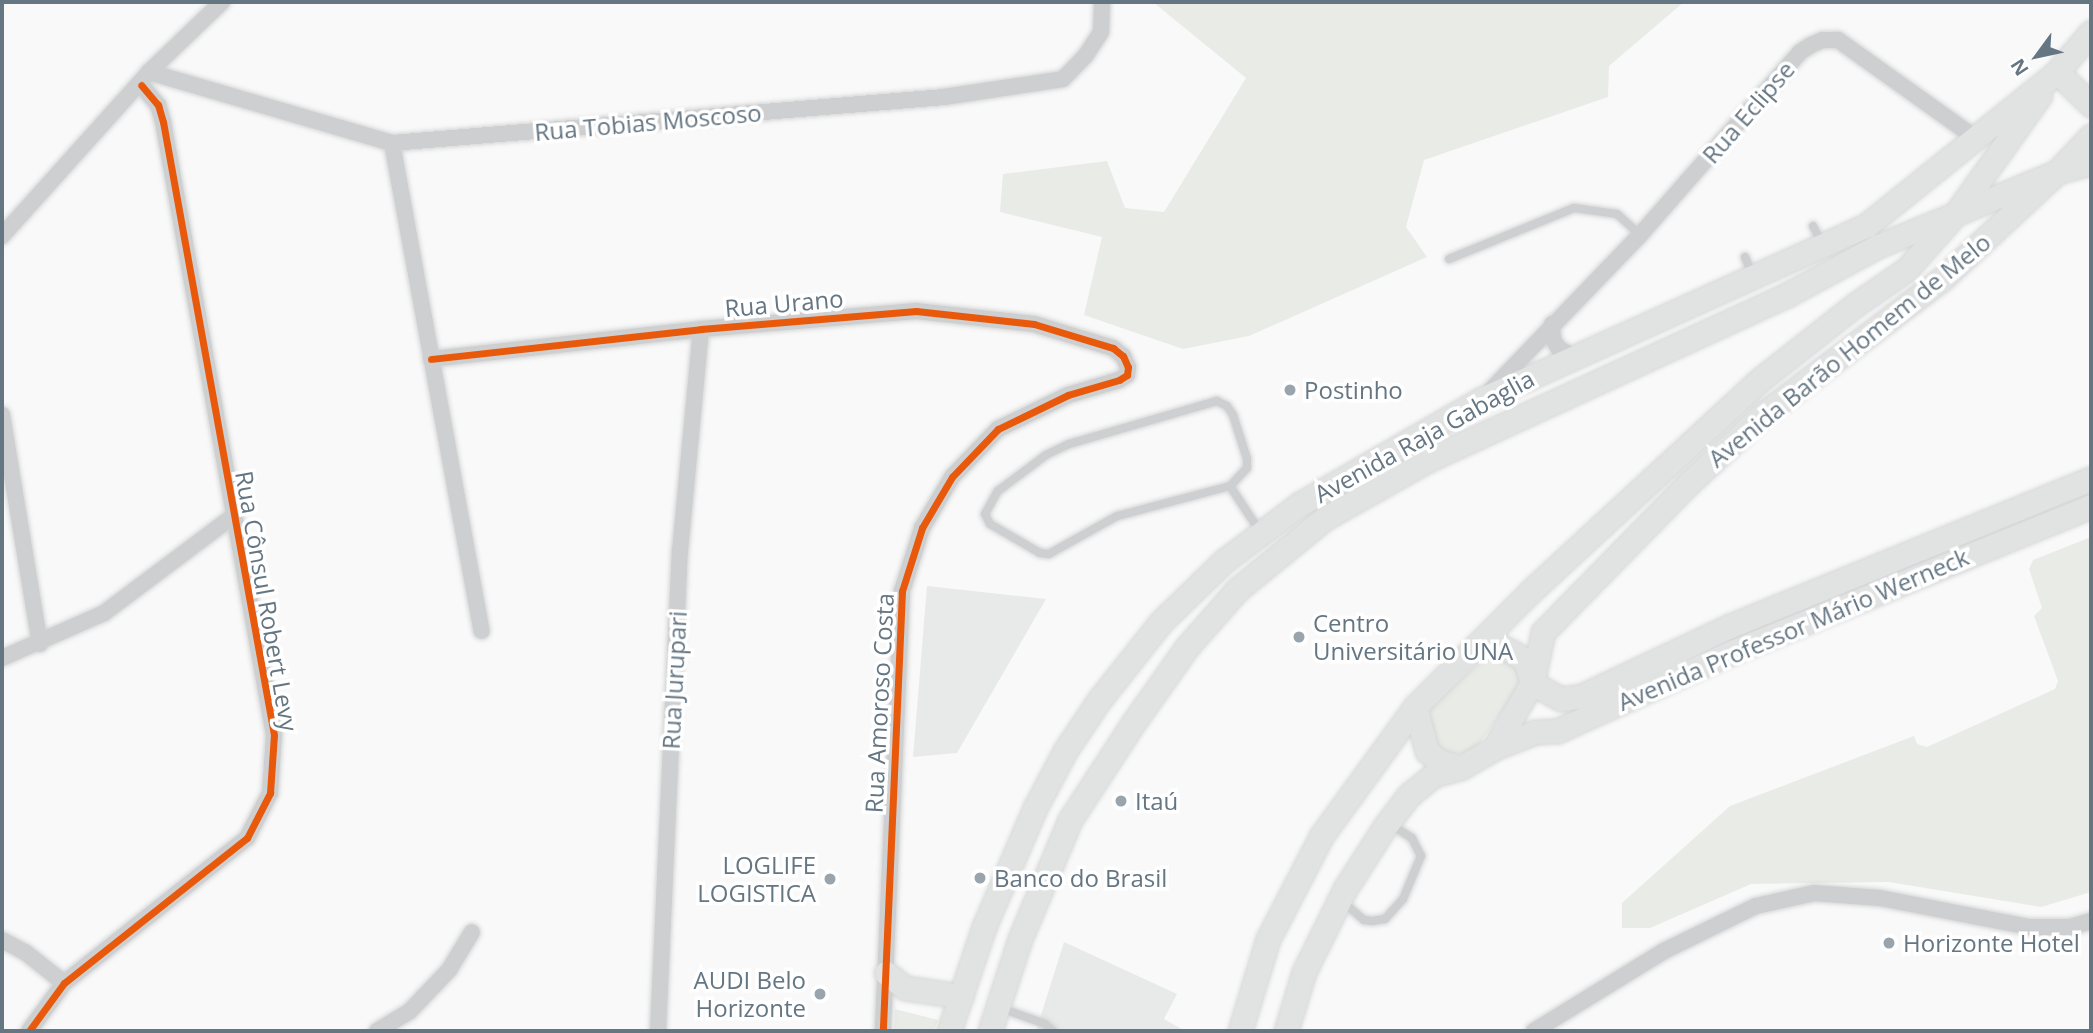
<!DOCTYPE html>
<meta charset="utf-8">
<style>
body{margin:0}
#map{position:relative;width:2093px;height:1033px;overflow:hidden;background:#f9f9f9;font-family:"Open Sans",sans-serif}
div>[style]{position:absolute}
.built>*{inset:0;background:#e8e9e9}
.green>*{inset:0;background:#e8ebe6}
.roads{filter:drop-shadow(0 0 2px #d5d6d7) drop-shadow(0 0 2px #d5d6d7)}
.lane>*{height:8px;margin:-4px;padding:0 4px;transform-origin:4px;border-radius:4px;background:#cecfd0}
.street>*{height:16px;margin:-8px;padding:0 8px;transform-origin:8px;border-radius:8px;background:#cecfd0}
.secondary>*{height:23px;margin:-11.5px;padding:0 11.5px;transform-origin:11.5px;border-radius:11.5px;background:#e1e2e2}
.cycleway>*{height:7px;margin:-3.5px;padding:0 3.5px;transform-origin:3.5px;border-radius:3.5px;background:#e8590c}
.dots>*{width:19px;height:19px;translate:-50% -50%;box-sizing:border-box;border:4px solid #fff;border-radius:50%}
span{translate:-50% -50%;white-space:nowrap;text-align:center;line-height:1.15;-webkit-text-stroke:7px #fff;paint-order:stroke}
.street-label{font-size:24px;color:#657683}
.poi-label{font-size:24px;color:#657683}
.left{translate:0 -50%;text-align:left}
.right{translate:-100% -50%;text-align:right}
.frame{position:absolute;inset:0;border:4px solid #657683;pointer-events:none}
.north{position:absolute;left:2002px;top:21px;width:70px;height:70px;-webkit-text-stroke:5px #fff;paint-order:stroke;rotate:237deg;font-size:19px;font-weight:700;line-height:28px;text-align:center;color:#657683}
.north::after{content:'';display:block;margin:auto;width:24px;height:32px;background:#657683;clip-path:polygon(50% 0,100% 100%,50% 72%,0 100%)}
</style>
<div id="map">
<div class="built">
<div style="clip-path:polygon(927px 586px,1046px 599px,957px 753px,913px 757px)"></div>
<div style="clip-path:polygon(1064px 942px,1177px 994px,1164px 1019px,1185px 1031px,1036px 1031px)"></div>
</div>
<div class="green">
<div style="clip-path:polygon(1153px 2px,1684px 2px,1609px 66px,1608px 97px,1424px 160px,1406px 227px,1427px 257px,1249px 336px,1183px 349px,1084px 315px,1102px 237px,1000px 212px,1003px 174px,1107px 161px,1125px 208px,1164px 212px,1246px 78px)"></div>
<div style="clip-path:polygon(2091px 537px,2091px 892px,2041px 907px,1889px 882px,1751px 884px,1650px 928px,1622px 928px,1622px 903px,1730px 806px,1914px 736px,1917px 744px,1927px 747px,2055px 689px,2058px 681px,2034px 616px,2042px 608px,2029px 569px,2033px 560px)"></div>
<div style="clip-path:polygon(1495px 654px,1516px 664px,1520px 675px,1518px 689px,1481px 742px,1465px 754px,1447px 753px,1435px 746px,1427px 727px,1431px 707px,1483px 659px)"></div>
<div style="clip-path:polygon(895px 1009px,938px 1020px,934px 1031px,894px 1031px)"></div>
</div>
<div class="roads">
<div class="lane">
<div style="left:1813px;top:226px;width:18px;rotate:63deg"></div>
<div style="left:1745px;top:257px;width:18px;rotate:68deg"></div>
<div style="left:1449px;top:259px;width:135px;rotate:-22.2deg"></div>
<div style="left:1574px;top:208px;width:43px;rotate:7.9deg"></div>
<div style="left:1617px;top:214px;width:31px;rotate:42deg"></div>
<div style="left:1217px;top:401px;width:11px;rotate:27deg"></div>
<div style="left:1227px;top:406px;width:11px;rotate:56deg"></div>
<div style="left:1233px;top:415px;width:46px;rotate:72.3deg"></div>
<div style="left:1247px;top:459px;width:9px;rotate:90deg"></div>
<div style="left:1247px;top:468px;width:25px;rotate:133deg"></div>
<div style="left:1230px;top:486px;width:117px;rotate:165.1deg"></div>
<div style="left:1117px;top:516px;width:78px;rotate:150.8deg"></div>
<div style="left:1049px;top:554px;width:9px;rotate:-174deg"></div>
<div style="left:1040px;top:553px;width:58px;rotate:-149.9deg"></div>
<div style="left:990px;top:524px;width:11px;rotate:-117deg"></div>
<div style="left:985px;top:514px;width:26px;rotate:-61deg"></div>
<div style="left:998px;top:491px;width:60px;rotate:-36.9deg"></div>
<div style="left:1046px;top:455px;width:25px;rotate:-26deg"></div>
<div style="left:1069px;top:444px;width:154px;rotate:-16.2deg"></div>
<div style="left:1230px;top:486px;width:53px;rotate:56.6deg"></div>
<div style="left:1342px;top:901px;width:29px;rotate:41deg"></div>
<div style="left:1364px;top:920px;width:8px;rotate:7deg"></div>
<div style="left:1372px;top:921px;width:13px;rotate:-9deg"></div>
<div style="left:1385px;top:919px;width:27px;rotate:-48deg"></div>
<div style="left:1403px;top:899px;width:47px;rotate:-67.3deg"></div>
<div style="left:1421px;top:856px;width:20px;rotate:-117deg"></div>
<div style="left:1412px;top:838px;width:26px;rotate:-148deg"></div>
<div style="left:1001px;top:1008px;width:47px;rotate:20deg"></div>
<div style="left:1045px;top:1024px;width:11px;rotate:41deg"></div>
</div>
<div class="street">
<div style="left:149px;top:72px;width:253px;rotate:16.3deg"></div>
<div style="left:392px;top:143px;width:554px;rotate:-4.76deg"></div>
<div style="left:944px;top:97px;width:120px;rotate:-8.6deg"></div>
<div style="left:1063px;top:79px;width:33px;rotate:-46deg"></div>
<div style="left:1086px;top:55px;width:27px;rotate:-57deg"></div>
<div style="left:1101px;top:32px;width:30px;rotate:-88deg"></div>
<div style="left:392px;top:143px;width:496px;rotate:79.6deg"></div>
<div style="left:2px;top:236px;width:220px;rotate:-48.1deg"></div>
<div style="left:149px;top:72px;width:101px;rotate:-43.8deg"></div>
<div style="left:1552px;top:324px;width:15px;rotate:86deg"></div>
<div style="left:1553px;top:339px;width:12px;rotate:59deg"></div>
<div style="left:1559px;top:349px;width:16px;rotate:27deg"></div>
<div style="left:431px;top:359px;width:272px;rotate:-6.3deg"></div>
<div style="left:701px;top:329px;width:216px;rotate:-4.8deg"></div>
<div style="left:916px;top:311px;width:119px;rotate:6.3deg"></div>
<div style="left:1034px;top:324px;width:83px;rotate:16.9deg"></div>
<div style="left:1113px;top:348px;width:13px;rotate:39deg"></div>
<div style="left:1123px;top:356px;width:12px;rotate:66deg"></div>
<div style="left:1128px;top:367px;width:8px;rotate:97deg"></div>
<div style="left:1127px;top:375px;width:9px;rotate:148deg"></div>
<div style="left:1119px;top:380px;width:53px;rotate:163.6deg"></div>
<div style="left:1068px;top:395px;width:78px;rotate:154.1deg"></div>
<div style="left:998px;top:429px;width:66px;rotate:133.8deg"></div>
<div style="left:952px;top:477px;width:59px;rotate:120.5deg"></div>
<div style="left:922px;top:528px;width:66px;rotate:107.6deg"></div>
<div style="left:902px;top:591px;width:440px;rotate:92.5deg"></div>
<div style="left:1489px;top:392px;width:218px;rotate:-46.1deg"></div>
<div style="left:1640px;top:235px;width:243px;rotate:-48.8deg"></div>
<div style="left:1800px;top:52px;width:13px;rotate:-32deg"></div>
<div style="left:1811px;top:45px;width:13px;rotate:-23deg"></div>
<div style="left:1823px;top:40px;width:15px"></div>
<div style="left:1838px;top:40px;width:167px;rotate:35.5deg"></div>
<div style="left:2px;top:415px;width:232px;rotate:80.6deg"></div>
<div style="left:2px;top:658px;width:111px;rotate:-23.8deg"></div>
<div style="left:104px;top:613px;width:160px;rotate:-36.9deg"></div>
<div style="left:2px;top:940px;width:26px;rotate:28deg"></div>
<div style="left:25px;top:952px;width:50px;rotate:38.5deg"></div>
<div style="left:29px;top:1031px;width:59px;rotate:-53.9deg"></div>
<div style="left:64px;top:983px;width:233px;rotate:-38.4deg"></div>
<div style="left:247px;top:838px;width:51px;rotate:-62.9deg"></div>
<div style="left:270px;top:793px;width:58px;rotate:-86.1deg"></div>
<div style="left:274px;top:735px;width:623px;rotate:-100.26deg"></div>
<div style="left:163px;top:122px;width:18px;rotate:-106deg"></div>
<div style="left:158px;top:105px;width:26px;rotate:-130deg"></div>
<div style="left:377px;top:1031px;width:37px;rotate:-31deg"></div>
<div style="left:409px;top:1012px;width:58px;rotate:-46.4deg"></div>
<div style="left:449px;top:970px;width:44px;rotate:-58.8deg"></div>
<div style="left:658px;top:1031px;width:481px;rotate:-87.4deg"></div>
<div style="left:680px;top:551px;width:223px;rotate:-84.6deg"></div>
<div style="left:1534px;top:1031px;width:153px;rotate:-31.6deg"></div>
<div style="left:1664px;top:951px;width:102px;rotate:-26.1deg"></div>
<div style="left:1756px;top:906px;width:59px;rotate:-12.6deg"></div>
<div style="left:1814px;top:893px;width:66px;rotate:4.3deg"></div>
<div style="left:1880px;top:898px;width:152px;rotate:11deg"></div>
<div style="left:2029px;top:927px;width:41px"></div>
<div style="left:2070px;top:927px;width:22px;rotate:-16deg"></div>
</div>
<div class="secondary">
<div style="left:2057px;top:72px;width:47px;rotate:44.1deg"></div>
<div style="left:1476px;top:647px;width:17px;rotate:-17deg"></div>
<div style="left:1492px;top:642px;width:22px;rotate:27deg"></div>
<div style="left:1512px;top:652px;width:15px;rotate:32deg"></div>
<div style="left:1525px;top:660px;width:24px;rotate:73deg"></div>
<div style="left:1532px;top:683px;width:33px;rotate:29deg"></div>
<div style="left:1561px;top:699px;width:21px;rotate:-8deg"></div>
<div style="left:1582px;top:696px;width:164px;rotate:-25.3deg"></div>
<div style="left:1730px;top:626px;width:390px;rotate:-22.2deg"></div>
<div style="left:1415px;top:707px;width:46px;rotate:74.7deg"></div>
<div style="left:1427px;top:751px;width:16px;rotate:40deg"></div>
<div style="left:1439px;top:761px;width:22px;rotate:18deg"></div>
<div style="left:1494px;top:748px;width:44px;rotate:-21.3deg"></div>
<div style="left:1535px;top:732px;width:22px;rotate:-3deg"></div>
<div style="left:1557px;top:731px;width:192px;rotate:-24.3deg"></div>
<div style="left:1732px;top:652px;width:388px;rotate:-22.1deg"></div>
<div style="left:886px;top:973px;width:24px;rotate:38deg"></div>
<div style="left:905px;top:988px;width:57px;rotate:8.1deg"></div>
<div style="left:949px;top:1031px;width:110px;rotate:-71.4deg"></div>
<div style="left:984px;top:927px;width:129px;rotate:-66.8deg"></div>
<div style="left:1035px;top:808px;width:64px;rotate:-62.2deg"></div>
<div style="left:1065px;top:751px;width:63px;rotate:-56.1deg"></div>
<div style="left:1100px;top:699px;width:98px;rotate:-51.6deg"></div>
<div style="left:1161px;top:622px;width:88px;rotate:-44.1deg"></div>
<div style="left:1224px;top:561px;width:95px;rotate:-36.9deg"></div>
<div style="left:1300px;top:504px;width:210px;rotate:-30deg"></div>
<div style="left:1482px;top:399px;width:422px;rotate:-24.3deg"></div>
<div style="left:1867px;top:225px;width:244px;rotate:-38.8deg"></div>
<div style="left:2057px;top:72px;width:52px;rotate:-49.6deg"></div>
<div style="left:990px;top:1031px;width:97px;rotate:-71.9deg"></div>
<div style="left:1020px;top:939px;width:129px;rotate:-67.2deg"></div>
<div style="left:1070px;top:820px;width:117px;rotate:-56.9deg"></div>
<div style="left:1134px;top:722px;width:92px;rotate:-54.8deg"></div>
<div style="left:1187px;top:647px;width:76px;rotate:-48.7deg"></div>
<div style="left:1237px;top:590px;width:114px;rotate:-39.3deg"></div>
<div style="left:1325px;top:518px;width:118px;rotate:-29.4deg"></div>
<div style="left:1428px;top:460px;width:395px;rotate:-24.7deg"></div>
<div style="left:1787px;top:295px;width:103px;rotate:-28.3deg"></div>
<div style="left:1878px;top:246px;width:194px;rotate:-22.5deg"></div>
<div style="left:2057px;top:172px;width:35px;rotate:-15deg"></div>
<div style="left:1240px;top:1031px;width:96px;rotate:-73.1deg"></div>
<div style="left:1268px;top:939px;width:117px;rotate:-62.6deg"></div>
<div style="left:1322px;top:835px;width:158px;rotate:-54deg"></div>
<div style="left:1415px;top:707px;width:164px;rotate:-45deg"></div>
<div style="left:1531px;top:591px;width:313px;rotate:-42.7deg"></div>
<div style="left:1761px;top:379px;width:120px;rotate:-38.2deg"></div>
<div style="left:1855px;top:305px;width:63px;rotate:-34.7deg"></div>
<div style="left:1907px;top:269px;width:76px;rotate:-48.7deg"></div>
<div style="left:1957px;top:212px;width:143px;rotate:-54.6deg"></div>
<div style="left:1286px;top:1031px;width:62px;rotate:-73deg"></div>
<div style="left:1304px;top:972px;width:93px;rotate:-63.7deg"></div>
<div style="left:1345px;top:889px;width:72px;rotate:-57.4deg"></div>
<div style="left:1384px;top:828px;width:41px;rotate:-52.9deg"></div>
<div style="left:1409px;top:795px;width:32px;rotate:-39deg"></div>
<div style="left:1434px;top:775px;width:27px;rotate:-15deg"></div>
<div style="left:1460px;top:768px;width:39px;rotate:-30deg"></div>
<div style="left:1494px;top:748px;width:75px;rotate:-59.7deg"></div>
<div style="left:1532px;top:683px;width:52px;rotate:-77.8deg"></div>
<div style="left:1543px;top:632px;width:209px;rotate:-45.6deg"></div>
<div style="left:1689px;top:483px;width:100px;rotate:-43deg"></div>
<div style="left:1762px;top:415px;width:226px;rotate:-37.1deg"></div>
<div style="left:1942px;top:279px;width:157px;rotate:-42.9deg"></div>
<div style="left:2057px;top:172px;width:50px;rotate:-46.6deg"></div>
</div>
</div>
<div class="cycleway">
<div style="left:431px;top:359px;width:272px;rotate:-6.3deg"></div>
<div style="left:701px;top:329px;width:216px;rotate:-4.8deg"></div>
<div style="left:916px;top:311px;width:119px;rotate:6.3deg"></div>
<div style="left:1034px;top:324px;width:83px;rotate:16.9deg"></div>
<div style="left:1113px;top:348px;width:13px;rotate:39deg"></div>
<div style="left:1123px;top:356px;width:12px;rotate:66deg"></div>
<div style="left:1128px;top:367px;width:8px;rotate:97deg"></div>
<div style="left:1127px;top:375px;width:9px;rotate:148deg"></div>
<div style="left:1119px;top:380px;width:53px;rotate:163.6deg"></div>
<div style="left:1068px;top:395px;width:78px;rotate:154.1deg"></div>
<div style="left:998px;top:429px;width:66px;rotate:133.8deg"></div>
<div style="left:952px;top:477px;width:59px;rotate:120.5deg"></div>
<div style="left:922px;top:528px;width:66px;rotate:107.6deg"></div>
<div style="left:902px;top:591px;width:440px;rotate:92.5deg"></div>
<div style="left:29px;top:1031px;width:59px;rotate:-53.9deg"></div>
<div style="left:64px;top:983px;width:233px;rotate:-38.4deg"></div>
<div style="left:247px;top:838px;width:51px;rotate:-62.9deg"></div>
<div style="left:270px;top:793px;width:58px;rotate:-86.1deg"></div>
<div style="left:274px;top:735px;width:623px;rotate:-100.26deg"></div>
<div style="left:163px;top:122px;width:18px;rotate:-106deg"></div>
<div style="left:158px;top:105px;width:26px;rotate:-130deg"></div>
</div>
<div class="dots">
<div style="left:1290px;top:390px;background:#99a4ac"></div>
<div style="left:1299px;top:637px;background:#99a4ac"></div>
<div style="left:1121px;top:801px;background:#99a4ac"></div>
<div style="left:980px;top:878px;background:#99a4ac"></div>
<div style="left:830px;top:879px;background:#99a4ac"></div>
<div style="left:1889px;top:943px;background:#99a4ac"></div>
<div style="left:820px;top:994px;background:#99a4ac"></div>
</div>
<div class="street-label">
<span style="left:1748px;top:112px;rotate:-49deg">Rua Eclipse</span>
<span style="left:648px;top:122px;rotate:-5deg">Rua Tobias Moscoso</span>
<span style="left:784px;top:303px;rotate:-5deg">Rua Urano</span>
<span style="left:1849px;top:350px;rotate:-39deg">Avenida Barão Homem de Melo</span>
<span style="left:1424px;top:436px;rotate:-29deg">Avenida Raja Gabaglia</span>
<span style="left:267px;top:601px;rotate:80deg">Rua Cônsul Robert Levy</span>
<span style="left:1793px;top:629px;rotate:-23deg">Avenida Professor Mário Werneck</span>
<span style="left:674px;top:680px;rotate:-87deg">Rua Jurupari</span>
<span style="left:879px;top:703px;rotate:-87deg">Rua Amoroso Costa</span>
</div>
<div class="poi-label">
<span class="left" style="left:1304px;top:390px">Postinho</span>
<span class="left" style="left:1313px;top:637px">Centro<br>Universitário UNA</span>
<span class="left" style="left:1135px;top:801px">Itaú</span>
<span class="right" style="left:816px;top:879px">LOGLIFE<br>LOGISTICA</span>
<span class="left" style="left:994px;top:878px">Banco do Brasil</span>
<span class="left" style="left:1903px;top:943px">Horizonte Hotel</span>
<span class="right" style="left:806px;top:994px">AUDI Belo<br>Horizonte</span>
</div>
<div class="frame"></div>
<div class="north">N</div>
</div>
